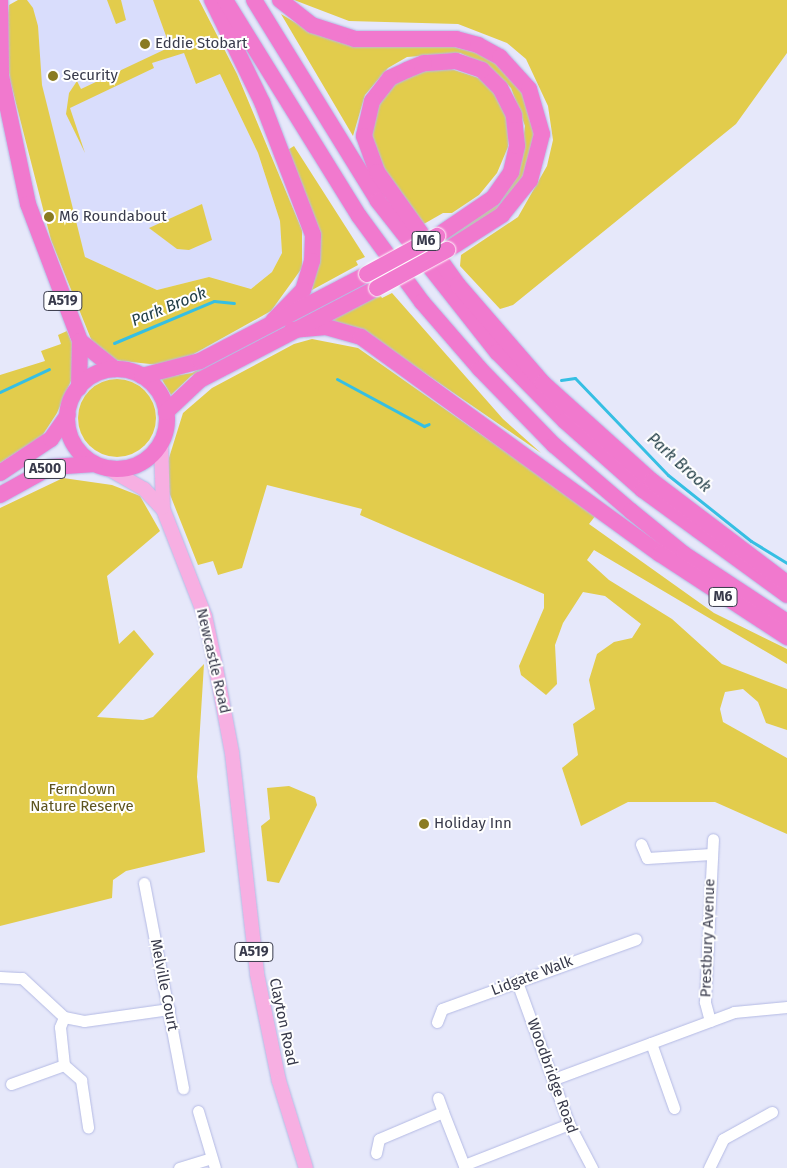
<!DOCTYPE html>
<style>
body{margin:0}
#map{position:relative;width:787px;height:1168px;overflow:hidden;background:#e6e8fa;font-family:"Fira Sans",sans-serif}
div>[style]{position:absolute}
.built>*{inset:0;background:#d9ddfc}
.green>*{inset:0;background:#e2cc4c}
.round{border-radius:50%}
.stream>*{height:3px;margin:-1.5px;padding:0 1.5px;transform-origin:1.5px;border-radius:1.5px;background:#36bfe3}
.roads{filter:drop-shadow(0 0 1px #b4bae4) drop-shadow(0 0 1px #b4bae4)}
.minor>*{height:11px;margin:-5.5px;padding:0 5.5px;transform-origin:5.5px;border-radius:5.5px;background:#fff}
.major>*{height:14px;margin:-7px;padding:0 7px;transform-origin:7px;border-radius:7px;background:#f7afe2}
.highway>*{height:16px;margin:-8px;padding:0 8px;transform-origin:8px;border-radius:8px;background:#f179ce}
.highway>.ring{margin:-8px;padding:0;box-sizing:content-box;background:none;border:16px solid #f179ce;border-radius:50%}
.bridges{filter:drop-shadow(0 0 1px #fff) drop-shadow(0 0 1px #fff)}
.highway-bridge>*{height:16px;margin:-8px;padding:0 8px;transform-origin:8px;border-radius:8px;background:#f179ce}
.dots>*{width:14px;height:14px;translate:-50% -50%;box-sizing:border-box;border:2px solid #fff;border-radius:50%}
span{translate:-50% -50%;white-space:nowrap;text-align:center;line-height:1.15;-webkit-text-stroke:4px #fff;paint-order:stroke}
.shield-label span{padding:1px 4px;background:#fff;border:1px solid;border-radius:4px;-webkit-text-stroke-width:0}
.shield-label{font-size:14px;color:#383a4b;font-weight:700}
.poi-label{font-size:15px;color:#383a4b}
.left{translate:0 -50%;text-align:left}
.street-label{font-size:15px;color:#383a4b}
.park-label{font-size:15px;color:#5d541f}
.water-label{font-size:16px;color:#213d46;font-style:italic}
</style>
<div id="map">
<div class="built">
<div style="clip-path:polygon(27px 0,163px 0,197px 84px,220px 74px,258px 153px,280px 221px,282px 253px,272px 272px,251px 289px,209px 277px,157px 290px,85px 257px,50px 140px)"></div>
</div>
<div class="green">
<div style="clip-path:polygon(18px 0,27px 0,33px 8px,38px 26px,42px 85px,85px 257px,157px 290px,209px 277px,251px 289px,272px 272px,282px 253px,280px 221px,258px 153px,220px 74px,196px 84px,184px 53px,152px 63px,154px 68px,70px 108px,85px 153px,66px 114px,69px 93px,77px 81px,81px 89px,170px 47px,153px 0,199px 0,237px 74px,302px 230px,302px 268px,271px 311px,183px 360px,159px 365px,113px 360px,93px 344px,51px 240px,10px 80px,5px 42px,9px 5px)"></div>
<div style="clip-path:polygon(107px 0,121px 0,126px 20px,116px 24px)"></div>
<div style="clip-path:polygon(294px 0,787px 0,787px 53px,736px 124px,513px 305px,500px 309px,460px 266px,461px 255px,518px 217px,547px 166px,553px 140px,548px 106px,526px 59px,507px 43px,458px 24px,349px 21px)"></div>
<div style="clip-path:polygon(281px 14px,313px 33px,443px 44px,488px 56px,523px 92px,534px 131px,531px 158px,519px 184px,493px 213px,442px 244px,439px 238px,519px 168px,525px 126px,511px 88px,489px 66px,460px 53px,407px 57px,388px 68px,365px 95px,353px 136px)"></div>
<div style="clip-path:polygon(445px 67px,479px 78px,499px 97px,508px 118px,508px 147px,497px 173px,479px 195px,452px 213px,443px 213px,422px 225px,380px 165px,371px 132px,376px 105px,393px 83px,414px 72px)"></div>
<div style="clip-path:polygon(294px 146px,365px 257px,356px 261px,358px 265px,312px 290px,321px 241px,286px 151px)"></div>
<div style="clip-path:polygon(202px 204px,212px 240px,189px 250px,177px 249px,149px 228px)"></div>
<div style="clip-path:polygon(367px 277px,370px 281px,191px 376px,171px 395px,161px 378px,192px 373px)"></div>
<div style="clip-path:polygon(379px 293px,382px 298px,392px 293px,503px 419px,541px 453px,365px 332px,329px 322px)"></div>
<div style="clip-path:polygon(67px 331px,75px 350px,74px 374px,57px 413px,42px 436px,0 463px,0 375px,45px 361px,41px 351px,61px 344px,58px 335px)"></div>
<div style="clip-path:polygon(312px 339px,358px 348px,596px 515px,589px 524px,714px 613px,787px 649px,787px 664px,594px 550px,587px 560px,609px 580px,672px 619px,722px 664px,787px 689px,787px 730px,766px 723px,758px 702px,743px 689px,725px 692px,720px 709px,723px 722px,787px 758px,787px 834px,715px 802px,628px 802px,581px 826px,562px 768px,578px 755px,573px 724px,595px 709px,589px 680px,597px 654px,614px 642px,632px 638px,641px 624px,605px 596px,583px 592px,563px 623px,555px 645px,557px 684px,546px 695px,521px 675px,519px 666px,544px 608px,544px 594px,360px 515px,362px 509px,267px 485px,242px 568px,218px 575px,213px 561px,198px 565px,169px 492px,168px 461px,183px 413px,212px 388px,294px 344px)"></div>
<div class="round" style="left:78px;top:379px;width:78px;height:78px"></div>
<div style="clip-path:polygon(63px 478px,112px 485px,140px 496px,160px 531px,107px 576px,119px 644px,134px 630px,154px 654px,97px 717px,143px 720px,153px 717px,204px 664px,197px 777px,205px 852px,126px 871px,113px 880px,112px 898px,0 926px,0 508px)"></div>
<div style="clip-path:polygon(289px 786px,315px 797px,317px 805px,279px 883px,267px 881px,261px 826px,270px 819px,267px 788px)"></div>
</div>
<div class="stream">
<div style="left:114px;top:343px;width:108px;rotate:-22.8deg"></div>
<div style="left:214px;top:301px;width:20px;rotate:6deg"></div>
<div style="left:337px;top:379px;width:99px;rotate:28.4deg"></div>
<div style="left:424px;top:426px;width:5px;rotate:-22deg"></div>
<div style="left:561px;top:380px;width:14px;rotate:-8deg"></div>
<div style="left:575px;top:378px;width:134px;rotate:46.2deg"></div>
<div style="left:668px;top:475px;width:106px;rotate:38.5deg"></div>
<div style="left:751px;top:541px;width:42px;rotate:31.4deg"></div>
<div style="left:0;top:392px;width:54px;rotate:-25.1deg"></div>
</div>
<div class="roads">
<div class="minor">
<div style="left:641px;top:844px;width:15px;rotate:67deg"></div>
<div style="left:647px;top:858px;width:64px;rotate:-3.6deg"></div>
<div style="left:144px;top:883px;width:209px;rotate:79.2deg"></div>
<div style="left:0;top:977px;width:22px;rotate:3deg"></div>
<div style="left:22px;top:978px;width:57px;rotate:42.9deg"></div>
<div style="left:64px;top:1017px;width:20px;rotate:11deg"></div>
<div style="left:84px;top:1021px;width:86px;rotate:-8deg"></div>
<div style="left:517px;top:982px;width:151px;rotate:69.9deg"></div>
<div style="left:569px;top:1124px;width:50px;rotate:62.4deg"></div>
<div style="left:64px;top:1017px;width:11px;rotate:112deg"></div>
<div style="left:60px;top:1027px;width:38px;rotate:84deg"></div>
<div style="left:64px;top:1065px;width:23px;rotate:41deg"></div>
<div style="left:81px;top:1080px;width:48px;rotate:81.5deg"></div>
<div style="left:710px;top:1021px;width:20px;rotate:-105deg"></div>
<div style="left:705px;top:1002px;width:163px;rotate:-87.2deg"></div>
<div style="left:437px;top:1022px;width:14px;rotate:-69deg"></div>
<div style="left:442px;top:1009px;width:206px;rotate:-19.8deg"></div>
<div style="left:651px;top:1043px;width:69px;rotate:70.5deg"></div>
<div style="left:554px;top:1079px;width:192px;rotate:-20.4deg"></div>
<div style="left:734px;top:1012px;width:53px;rotate:-5.4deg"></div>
<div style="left:11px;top:1084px;width:56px;rotate:-19.7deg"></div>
<div style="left:438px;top:1098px;width:15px;rotate:70deg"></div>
<div style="left:198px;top:1111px;width:59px;rotate:73.4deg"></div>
<div style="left:376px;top:1153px;width:14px;rotate:-78deg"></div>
<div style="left:379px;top:1139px;width:69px;rotate:-22.9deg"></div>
<div style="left:443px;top:1112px;width:60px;rotate:68.6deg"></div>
<div style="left:464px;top:1165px;width:113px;rotate:-21.3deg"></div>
<div style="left:179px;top:1168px;width:34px;rotate:-17deg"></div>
<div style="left:709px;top:1168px;width:32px;rotate:-64deg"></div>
<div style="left:723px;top:1139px;width:56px;rotate:-28.9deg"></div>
</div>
<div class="major">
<div style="left:161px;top:442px;width:67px;rotate:88.3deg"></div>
<div style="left:163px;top:509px;width:115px;rotate:68.6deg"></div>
<div style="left:205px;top:616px;width:48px;rotate:78deg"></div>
<div style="left:215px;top:663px;width:92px;rotate:79.3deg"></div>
<div style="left:232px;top:753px;width:222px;rotate:83.5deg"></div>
<div style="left:257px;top:974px;width:109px;rotate:78.4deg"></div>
<div style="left:279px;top:1081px;width:91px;rotate:72.8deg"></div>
<div style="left:107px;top:468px;width:43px;rotate:29.6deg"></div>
<div style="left:144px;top:489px;width:26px;rotate:47deg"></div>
</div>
<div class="highway">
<div style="left:0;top:0;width:74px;rotate:89.2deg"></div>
<div style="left:212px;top:0;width:114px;rotate:63.9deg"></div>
<div style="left:262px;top:102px;width:142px;rotate:69deg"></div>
<div style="left:313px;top:235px;width:26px;rotate:92deg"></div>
<div style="left:312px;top:261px;width:30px;rotate:107deg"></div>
<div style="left:303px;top:290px;width:43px;rotate:134.1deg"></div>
<div style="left:225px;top:0;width:254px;rotate:58.2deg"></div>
<div style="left:359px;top:216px;width:107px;rotate:53.8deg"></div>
<div style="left:422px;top:302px;width:89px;rotate:49.1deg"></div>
<div style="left:480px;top:369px;width:106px;rotate:45.8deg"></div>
<div style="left:554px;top:445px;width:101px;rotate:40.6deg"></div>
<div style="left:631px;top:511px;width:68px;rotate:39.1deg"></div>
<div style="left:684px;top:554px;width:123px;rotate:33.4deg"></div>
<div style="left:254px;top:0;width:236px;rotate:58.3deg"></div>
<div style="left:378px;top:201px;width:192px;rotate:51.8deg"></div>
<div style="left:497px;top:352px;width:97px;rotate:45.4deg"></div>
<div style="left:565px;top:421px;width:104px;rotate:41.5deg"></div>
<div style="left:643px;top:490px;width:178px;rotate:36.1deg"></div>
<div style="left:280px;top:0;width:41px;rotate:38deg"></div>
<div style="left:312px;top:25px;width:45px;rotate:18deg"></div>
<div style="left:355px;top:39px;width:101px"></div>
<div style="left:456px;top:39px;width:23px;rotate:15deg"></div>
<div style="left:478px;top:45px;width:25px;rotate:29deg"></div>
<div style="left:500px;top:57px;width:43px;rotate:47.8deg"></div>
<div style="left:529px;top:89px;width:47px;rotate:73.9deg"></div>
<div style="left:542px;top:134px;width:48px;rotate:104.6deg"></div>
<div style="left:530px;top:180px;width:45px;rotate:128.7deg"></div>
<div style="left:502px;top:215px;width:65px;rotate:147.5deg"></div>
<div style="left:0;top:71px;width:136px;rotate:78.1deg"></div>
<div style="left:28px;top:204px;width:147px;rotate:69.2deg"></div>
<div style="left:80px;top:341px;width:47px;rotate:91.2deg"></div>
<div style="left:437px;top:236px;width:68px;rotate:-34.2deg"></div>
<div style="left:493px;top:198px;width:32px;rotate:-55deg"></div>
<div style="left:511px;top:172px;width:27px;rotate:-77deg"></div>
<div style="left:517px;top:146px;width:31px;rotate:-96deg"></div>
<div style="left:514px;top:115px;width:30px;rotate:-117deg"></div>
<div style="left:500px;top:88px;width:25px;rotate:-135deg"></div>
<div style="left:482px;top:70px;width:28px;rotate:-161deg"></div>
<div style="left:456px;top:61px;width:32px;rotate:176deg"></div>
<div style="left:424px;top:63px;width:18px;rotate:158deg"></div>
<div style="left:407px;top:70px;width:19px;rotate:155deg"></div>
<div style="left:390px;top:78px;width:29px;rotate:128deg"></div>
<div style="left:372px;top:101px;width:36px;rotate:103deg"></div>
<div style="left:364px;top:136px;width:38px;rotate:70deg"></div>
<div style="left:377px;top:172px;width:139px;rotate:54.4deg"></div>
<div style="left:458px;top:285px;width:130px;rotate:49.1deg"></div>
<div style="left:543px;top:383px;width:147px;rotate:42deg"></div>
<div style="left:652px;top:481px;width:169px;rotate:37.1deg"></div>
<div style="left:292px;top:330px;width:34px;rotate:-5deg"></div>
<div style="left:326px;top:327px;width:36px;rotate:16deg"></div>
<div style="left:361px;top:337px;width:369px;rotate:36deg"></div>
<div style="left:660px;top:554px;width:152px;rotate:33.2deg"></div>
<div style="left:80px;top:341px;width:45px;rotate:38.7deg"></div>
<div class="ring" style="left:67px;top:369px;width:84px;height:84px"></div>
<div style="left:142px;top:376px;width:60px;rotate:-14.5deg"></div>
<div style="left:200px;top:361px;width:188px;rotate:-27.5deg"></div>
<div style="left:166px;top:412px;width:47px;rotate:-43.3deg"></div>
<div style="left:200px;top:380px;width:199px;rotate:-27.5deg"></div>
<div style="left:0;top:473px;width:61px;rotate:-33.7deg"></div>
<div style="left:51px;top:439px;width:29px;rotate:-55deg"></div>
<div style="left:0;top:495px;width:58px;rotate:-28.8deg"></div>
<div style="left:51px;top:467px;width:44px;rotate:-3.9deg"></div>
</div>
</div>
<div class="bridges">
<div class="highway-bridge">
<div style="left:367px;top:274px;width:80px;rotate:-28.5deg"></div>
<div style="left:377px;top:288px;width:80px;rotate:-28.5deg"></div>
</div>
</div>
<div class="dots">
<div style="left:145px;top:44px;background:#8a7b21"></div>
<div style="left:53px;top:76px;background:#8a7b21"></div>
<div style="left:49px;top:217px;background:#8a7b21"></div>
<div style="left:424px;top:824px;background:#8a7b21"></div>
</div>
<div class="shield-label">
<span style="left:426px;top:241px">M6</span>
<span style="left:63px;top:301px">A519</span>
<span style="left:45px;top:469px">A500</span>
<span style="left:723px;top:597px">M6</span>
<span style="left:254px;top:952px">A519</span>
</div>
<div class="poi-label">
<span class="left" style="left:155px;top:44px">Eddie Stobart</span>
<span class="left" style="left:63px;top:76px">Security</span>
<span class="left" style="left:59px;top:217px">M6 Roundabout</span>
<span class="left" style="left:434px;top:824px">Holiday Inn</span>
</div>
<div class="street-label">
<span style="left:213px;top:661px;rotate:77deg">Newcastle Road</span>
<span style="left:708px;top:938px;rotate:-88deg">Prestbury Avenue</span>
<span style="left:532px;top:976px;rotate:-21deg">Lidgate Walk</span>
<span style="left:164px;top:985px;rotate:79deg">Melville Court</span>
<span style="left:283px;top:1022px;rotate:78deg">Clayton Road</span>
<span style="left:552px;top:1076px;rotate:70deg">Woodbridge Road</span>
</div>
<div class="park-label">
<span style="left:82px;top:798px">Ferndown<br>Nature Reserve</span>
</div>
<div class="water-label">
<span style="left:169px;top:307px;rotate:-22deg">Park Brook</span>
<span style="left:679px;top:463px;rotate:42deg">Park Brook</span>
</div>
</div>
